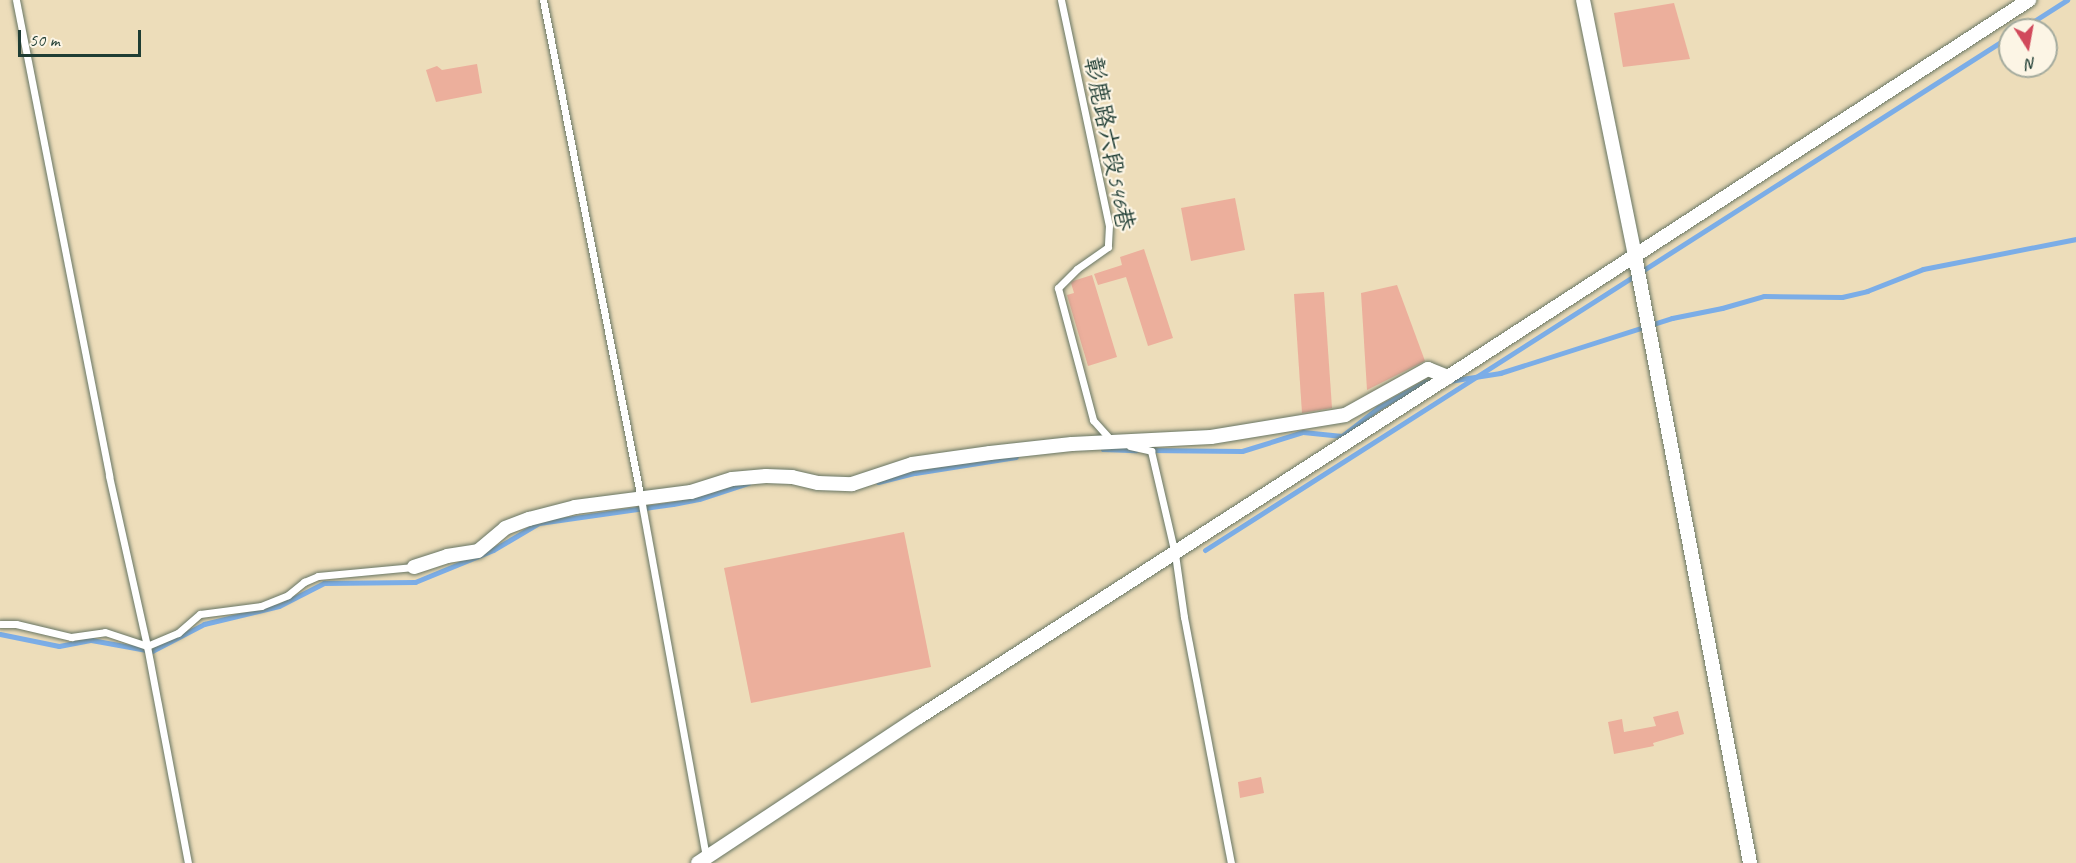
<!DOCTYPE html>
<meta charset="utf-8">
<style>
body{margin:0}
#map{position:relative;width:2076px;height:863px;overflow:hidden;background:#edddba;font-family:Caveat,"LXGW WenKai TC",sans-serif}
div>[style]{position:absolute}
.stream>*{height:5px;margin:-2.5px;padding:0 2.5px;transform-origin:2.5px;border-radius:2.5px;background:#7bade7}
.building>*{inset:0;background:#ecaf9c}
.roads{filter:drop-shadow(0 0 2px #677563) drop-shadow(0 0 2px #677563)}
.service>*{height:7px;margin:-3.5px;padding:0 3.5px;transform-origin:3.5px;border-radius:3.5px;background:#fff}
.minor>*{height:14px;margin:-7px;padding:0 7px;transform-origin:7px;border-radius:7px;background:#fff}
span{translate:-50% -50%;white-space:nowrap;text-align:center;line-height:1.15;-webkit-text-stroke:4.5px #fcf5e5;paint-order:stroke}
.street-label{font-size:24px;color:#1f3d34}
.north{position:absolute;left:1998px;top:18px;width:60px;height:60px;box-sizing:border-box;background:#fcf5e5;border:2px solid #a4ab9e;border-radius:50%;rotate:169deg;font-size:16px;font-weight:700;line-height:24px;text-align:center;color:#1f3d34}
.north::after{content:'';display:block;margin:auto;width:21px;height:27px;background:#d1495b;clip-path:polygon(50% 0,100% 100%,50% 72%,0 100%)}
.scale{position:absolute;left:18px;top:30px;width:123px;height:27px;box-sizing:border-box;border:3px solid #1f3d34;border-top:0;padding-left:8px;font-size:18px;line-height:21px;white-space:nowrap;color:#1f3d34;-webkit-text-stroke:4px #fcf5e5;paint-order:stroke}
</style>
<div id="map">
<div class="stream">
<div style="left:2020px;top:30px;width:56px;rotate:-32.6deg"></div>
<div style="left:1449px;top:381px;width:52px;rotate:-8.9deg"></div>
<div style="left:1500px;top:373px;width:181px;rotate:-17.7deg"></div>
<div style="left:1672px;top:318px;width:51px;rotate:-11.3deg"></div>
<div style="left:1722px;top:308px;width:44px;rotate:-15.9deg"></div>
<div style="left:1764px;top:296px;width:78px;rotate:0.7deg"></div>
<div style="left:1842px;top:297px;width:26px;rotate:-13deg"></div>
<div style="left:1867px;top:291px;width:60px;rotate:-21.4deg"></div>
<div style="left:1923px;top:269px;width:156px;rotate:-11.1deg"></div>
<div style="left:1103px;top:449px;width:33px;rotate:2deg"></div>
<div style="left:1148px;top:450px;width:94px;rotate:0.6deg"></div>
<div style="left:1242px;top:451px;width:64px;rotate:-17.3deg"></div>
<div style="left:1303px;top:432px;width:39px;rotate:6deg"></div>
<div style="left:1342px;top:436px;width:46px;rotate:-37.9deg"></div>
<div style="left:1378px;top:408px;width:54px;rotate:-29deg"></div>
<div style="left:1425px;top:382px;width:9px;rotate:-6deg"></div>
<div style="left:878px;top:482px;width:38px;rotate:-14deg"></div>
<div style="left:915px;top:473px;width:102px;rotate:-9deg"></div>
<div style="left:1205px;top:550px;width:955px;rotate:-32.56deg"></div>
<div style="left:0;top:634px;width:60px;rotate:11.5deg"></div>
<div style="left:59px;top:646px;width:33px;rotate:-11deg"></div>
<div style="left:91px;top:640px;width:62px;rotate:10.2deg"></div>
<div style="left:152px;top:651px;width:59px;rotate:-27.4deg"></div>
<div style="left:204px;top:624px;width:77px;rotate:-13.5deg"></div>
<div style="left:279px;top:606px;width:51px;rotate:-27.1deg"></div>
<div style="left:324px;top:583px;width:91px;rotate:-0.6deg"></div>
<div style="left:415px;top:582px;width:84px;rotate:-22.3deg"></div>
<div style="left:493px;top:550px;width:53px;rotate:-30.4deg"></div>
<div style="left:539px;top:523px;width:135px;rotate:-8.1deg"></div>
<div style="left:673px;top:504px;width:26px;rotate:-11deg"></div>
<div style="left:699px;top:499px;width:52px;rotate:-18.1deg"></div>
</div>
<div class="building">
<div style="clip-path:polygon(1674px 3px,1690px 59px,1623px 67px,1614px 13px)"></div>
<div style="clip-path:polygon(477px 64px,482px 93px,436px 102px,426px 70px,437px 66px,442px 70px)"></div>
<div style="clip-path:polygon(1235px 198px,1245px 250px,1191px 261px,1181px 208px)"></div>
<div style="clip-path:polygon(1144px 249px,1173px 338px,1148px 346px,1126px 277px,1098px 285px,1094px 274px,1122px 265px,1120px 257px)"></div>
<div style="clip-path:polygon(1092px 275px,1117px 357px,1088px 366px,1067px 295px,1074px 293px,1071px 283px,1073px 281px)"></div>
<div style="clip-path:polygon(1397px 285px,1425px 361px,1367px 390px,1361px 293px)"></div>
<div style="clip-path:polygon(1324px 292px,1332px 408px,1302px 413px,1294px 294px)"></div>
<div style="clip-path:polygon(904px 532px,931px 667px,751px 703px,724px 568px)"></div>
<div style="clip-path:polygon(1678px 711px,1684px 734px,1653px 743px,1654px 746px,1614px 754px,1608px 722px,1622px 719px,1624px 732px,1656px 726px,1653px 717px)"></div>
<div style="clip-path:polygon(1261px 777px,1264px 793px,1240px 798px,1238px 782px)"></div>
</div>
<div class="roads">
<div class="service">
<div style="left:16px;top:0;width:485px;rotate:78.9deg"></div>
<div style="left:109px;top:476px;width:174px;rotate:77.4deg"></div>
<div style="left:147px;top:646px;width:221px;rotate:79.3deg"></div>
<div style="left:543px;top:0;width:509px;rotate:78.89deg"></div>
<div style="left:641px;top:499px;width:365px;rotate:79.7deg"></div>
<div style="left:1061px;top:0;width:230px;rotate:78deg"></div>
<div style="left:1109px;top:225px;width:22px;rotate:93deg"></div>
<div style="left:1108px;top:247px;width:38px;rotate:145deg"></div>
<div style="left:1077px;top:269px;width:27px;rotate:135deg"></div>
<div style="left:1058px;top:288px;width:137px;rotate:75.1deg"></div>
<div style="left:1093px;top:420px;width:27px;rotate:48deg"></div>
<div style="left:1130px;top:446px;width:22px;rotate:13deg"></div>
<div style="left:1151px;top:451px;width:106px;rotate:76.9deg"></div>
<div style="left:1175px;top:554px;width:64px;rotate:81.9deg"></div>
<div style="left:1184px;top:617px;width:250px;rotate:79.2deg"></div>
<div style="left:0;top:624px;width:16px"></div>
<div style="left:16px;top:624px;width:57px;rotate:13.3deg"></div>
<div style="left:71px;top:637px;width:34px;rotate:-8deg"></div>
<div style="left:105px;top:632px;width:44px;rotate:18.4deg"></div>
<div style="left:147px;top:646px;width:34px;rotate:-23deg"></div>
<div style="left:178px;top:633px;width:29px;rotate:-41deg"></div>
<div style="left:200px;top:614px;width:62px;rotate:-7.5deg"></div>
<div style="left:261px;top:606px;width:29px;rotate:-22deg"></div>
<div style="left:288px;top:595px;width:21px;rotate:-39deg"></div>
<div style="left:304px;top:582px;width:15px;rotate:-23deg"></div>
<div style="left:318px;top:576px;width:96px;rotate:-5.4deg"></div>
</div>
<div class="minor">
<div style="left:1583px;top:0;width:261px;rotate:78.5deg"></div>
<div style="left:1635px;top:256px;width:618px;rotate:79.27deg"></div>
<div style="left:414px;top:567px;width:35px;rotate:-18deg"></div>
<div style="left:447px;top:556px;width:31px;rotate:-9deg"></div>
<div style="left:478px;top:551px;width:35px;rotate:-40deg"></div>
<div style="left:505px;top:528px;width:26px;rotate:-21deg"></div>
<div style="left:529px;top:519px;width:48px;rotate:-14.6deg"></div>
<div style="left:575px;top:507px;width:117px;rotate:-7.4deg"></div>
<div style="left:691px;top:492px;width:43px;rotate:-17.6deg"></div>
<div style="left:732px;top:479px;width:34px;rotate:-5deg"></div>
<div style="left:766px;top:476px;width:26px;rotate:2deg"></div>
<div style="left:792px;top:477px;width:27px;rotate:13deg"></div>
<div style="left:818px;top:483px;width:34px;rotate:2deg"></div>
<div style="left:852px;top:484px;width:63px;rotate:-18.4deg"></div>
<div style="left:912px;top:464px;width:79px;rotate:-8deg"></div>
<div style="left:990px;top:453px;width:82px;rotate:-6.3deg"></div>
<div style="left:1072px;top:444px;width:139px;rotate:-2.9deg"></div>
<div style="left:1211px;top:437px;width:136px;rotate:-9.3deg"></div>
<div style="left:1345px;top:415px;width:95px;rotate:-29deg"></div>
<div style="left:1428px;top:369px;width:22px;rotate:22deg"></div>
<div style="left:1448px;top:377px;width:693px;rotate:-32.98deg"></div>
<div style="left:698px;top:863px;width:265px;rotate:-33.5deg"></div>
<div style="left:919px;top:717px;width:629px;rotate:-32.73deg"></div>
</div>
</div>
<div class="street-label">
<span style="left:1109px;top:144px;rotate:79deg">彰鹿路六段546巷</span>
</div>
<div class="north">N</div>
<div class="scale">50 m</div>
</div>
